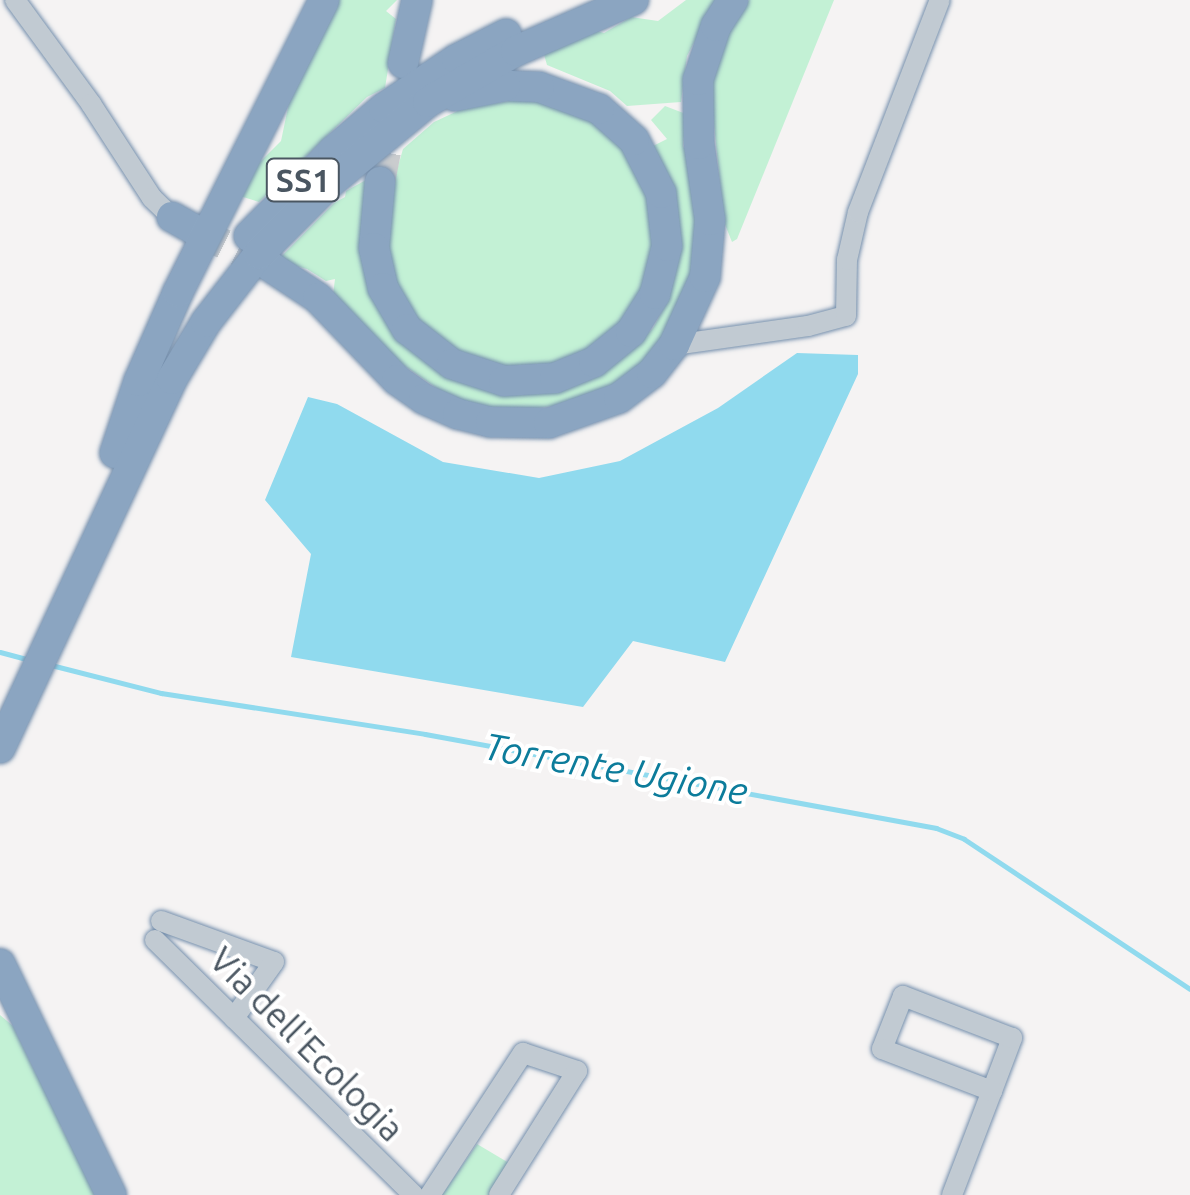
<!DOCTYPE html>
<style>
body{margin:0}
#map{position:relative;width:1190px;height:1195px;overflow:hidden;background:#f5f3f3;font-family:Ubuntu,sans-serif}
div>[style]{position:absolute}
.green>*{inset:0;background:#c3f1d5}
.water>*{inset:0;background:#90daee}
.stream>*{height:5px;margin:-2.5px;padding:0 2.5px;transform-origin:2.5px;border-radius:2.5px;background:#90daee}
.highway-tunnel>*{height:30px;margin-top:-15px;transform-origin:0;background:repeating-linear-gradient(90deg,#caccce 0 30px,transparent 0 45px)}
.roads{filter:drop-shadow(0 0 2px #7690ad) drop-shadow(0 0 2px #7690ad)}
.minor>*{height:20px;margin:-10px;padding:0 10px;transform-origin:10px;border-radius:10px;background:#c1cad2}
.highway>*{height:30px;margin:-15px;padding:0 15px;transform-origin:15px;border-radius:15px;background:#8ba5c1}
span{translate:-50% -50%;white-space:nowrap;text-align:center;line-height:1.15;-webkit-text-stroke:8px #fff;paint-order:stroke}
.shield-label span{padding:2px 8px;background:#fff;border:2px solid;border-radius:8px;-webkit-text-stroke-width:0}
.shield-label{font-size:32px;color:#4a5661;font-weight:700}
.street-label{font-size:35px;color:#4a5661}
.water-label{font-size:38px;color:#0c7c9b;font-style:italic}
</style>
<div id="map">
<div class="green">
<div style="clip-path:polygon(339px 0,397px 0,386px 11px,396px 19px,385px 88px,367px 97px,259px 202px,240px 196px,258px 164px,281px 141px,290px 98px)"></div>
<div style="clip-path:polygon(686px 0,717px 0,687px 56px,681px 102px,627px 106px,610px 91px,547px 65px,543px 51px,597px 31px,604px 33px,631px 17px,658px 21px)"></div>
<div style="clip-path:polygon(749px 0,834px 0,737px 239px,732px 242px,724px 222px,710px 85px,729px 25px)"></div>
<div style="clip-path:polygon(530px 98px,581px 109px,616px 137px,657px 210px,651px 272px,625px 326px,570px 363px,499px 369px,435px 343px,397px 296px,384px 215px,403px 149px,434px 122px,464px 108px)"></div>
<div style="clip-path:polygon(665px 106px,686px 114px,683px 146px,688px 155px,697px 230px,688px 289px,654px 354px,613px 385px,553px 406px,515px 411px,457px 402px,387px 354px,333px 295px,335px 279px,326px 281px,307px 269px,277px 261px,334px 203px,345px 197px,346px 191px,366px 180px,365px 260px,477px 386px,633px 348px,653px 328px,666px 304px,651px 147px,667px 139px,651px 120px)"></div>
<div style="clip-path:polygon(0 1015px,13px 1026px,36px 1074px,54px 1098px,64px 1120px,61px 1127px,99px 1195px,0 1195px)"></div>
<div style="clip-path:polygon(477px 1144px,509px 1163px,489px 1195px,442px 1195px)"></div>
</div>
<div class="water">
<div style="clip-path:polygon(797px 353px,858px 355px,858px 374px,725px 662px,633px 641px,583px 707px,291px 657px,311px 554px,265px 500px,308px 397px,337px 404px,443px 462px,539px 478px,620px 461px,718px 408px)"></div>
</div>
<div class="stream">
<div style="left:0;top:652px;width:31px;rotate:15deg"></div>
<div style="left:51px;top:665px;width:114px;rotate:14.3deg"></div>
<div style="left:161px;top:693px;width:267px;rotate:8.8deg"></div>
<div style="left:425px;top:734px;width:520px;rotate:10.42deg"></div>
<div style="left:936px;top:828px;width:30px;rotate:21deg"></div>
<div style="left:964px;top:839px;width:271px;rotate:33.6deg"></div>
</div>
<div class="highway-tunnel">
<div style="left:380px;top:182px;width:67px;rotate:-78.9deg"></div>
<div style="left:197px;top:231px;width:82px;rotate:25.9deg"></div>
</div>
<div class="roads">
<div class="minor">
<div style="left:15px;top:0;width:129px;rotate:53.8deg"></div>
<div style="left:91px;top:104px;width:112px;rotate:57deg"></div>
<div style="left:152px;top:198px;width:28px;rotate:44deg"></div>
<div style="left:674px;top:345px;width:135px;rotate:-8.1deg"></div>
<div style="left:808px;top:326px;width:39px;rotate:-15deg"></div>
<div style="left:846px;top:316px;width:56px;rotate:-89deg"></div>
<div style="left:847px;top:260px;width:49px;rotate:-77.1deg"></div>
<div style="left:858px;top:212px;width:227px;rotate:-68.9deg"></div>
<div style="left:161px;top:921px;width:120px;rotate:19.9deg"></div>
<div style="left:274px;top:962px;width:69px;rotate:125.5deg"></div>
<div style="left:155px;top:940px;width:363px;rotate:44.6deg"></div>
<div style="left:430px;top:1195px;width:170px;rotate:-56.8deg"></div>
<div style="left:523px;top:1053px;width:57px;rotate:18.4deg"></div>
<div style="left:577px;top:1071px;width:146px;rotate:122.2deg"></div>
<div style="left:952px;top:1195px;width:111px;rotate:-69deg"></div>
<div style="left:992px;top:1091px;width:57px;rotate:-69.3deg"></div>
<div style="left:1012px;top:1038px;width:117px;rotate:-158.9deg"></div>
<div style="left:903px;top:996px;width:57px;rotate:111.6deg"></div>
<div style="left:882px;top:1049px;width:118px;rotate:20.9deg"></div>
</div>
<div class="highway">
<div style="left:403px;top:63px;width:65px;rotate:-77.5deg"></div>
<div style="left:380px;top:182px;width:66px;rotate:95.2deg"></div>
<div style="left:374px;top:248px;width:41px;rotate:77.3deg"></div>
<div style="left:383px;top:288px;width:48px;rotate:59.7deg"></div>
<div style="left:407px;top:329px;width:57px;rotate:37.9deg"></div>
<div style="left:452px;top:364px;width:55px;rotate:18.1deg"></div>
<div style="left:504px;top:381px;width:51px;rotate:-3.4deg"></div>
<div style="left:555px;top:378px;width:42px;rotate:-22.3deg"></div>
<div style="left:594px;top:362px;width:48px;rotate:-39deg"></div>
<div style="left:631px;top:332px;width:45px;rotate:-57.7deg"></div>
<div style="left:655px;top:294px;width:49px;rotate:-76deg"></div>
<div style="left:667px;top:246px;width:53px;rotate:-96.5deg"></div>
<div style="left:661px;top:193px;width:59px;rotate:-117deg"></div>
<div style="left:634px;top:140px;width:47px;rotate:-138.5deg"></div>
<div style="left:599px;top:109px;width:64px;rotate:-159.9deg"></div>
<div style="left:539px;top:87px;width:34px;rotate:-178deg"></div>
<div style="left:505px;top:86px;width:51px;rotate:168.7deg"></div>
<div style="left:172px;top:217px;width:29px;rotate:29deg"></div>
<div style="left:249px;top:236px;width:120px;rotate:-45.3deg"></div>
<div style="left:333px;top:151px;width:67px;rotate:-40.1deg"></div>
<div style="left:384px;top:108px;width:88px;rotate:-33.9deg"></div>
<div style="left:457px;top:59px;width:55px;rotate:-27deg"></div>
<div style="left:271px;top:267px;width:56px;rotate:33.4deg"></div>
<div style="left:318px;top:298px;width:114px;rotate:46.1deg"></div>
<div style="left:397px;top:380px;width:33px;rotate:35deg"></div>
<div style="left:424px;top:399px;width:37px;rotate:24deg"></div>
<div style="left:458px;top:414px;width:34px;rotate:14deg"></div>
<div style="left:491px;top:422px;width:58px;rotate:1deg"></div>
<div style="left:549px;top:423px;width:74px;rotate:-19.7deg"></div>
<div style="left:619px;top:398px;width:41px;rotate:-37.1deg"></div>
<div style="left:652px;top:373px;width:36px;rotate:-52deg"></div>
<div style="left:674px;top:345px;width:75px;rotate:-65.5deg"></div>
<div style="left:705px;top:277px;width:57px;rotate:-85deg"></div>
<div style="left:710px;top:220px;width:77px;rotate:-98.2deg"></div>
<div style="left:699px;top:144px;width:64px;rotate:-90.9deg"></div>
<div style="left:698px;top:80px;width:57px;rotate:-71.6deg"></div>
<div style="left:716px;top:26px;width:31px;rotate:-57deg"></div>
<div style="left:115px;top:453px;width:76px;rotate:-71.6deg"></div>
<div style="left:139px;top:381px;width:97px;rotate:-66.3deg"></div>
<div style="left:178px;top:292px;width:326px;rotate:-63.4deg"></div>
<div style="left:0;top:748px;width:407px;rotate:-65deg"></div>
<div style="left:172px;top:379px;width:66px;rotate:-59.2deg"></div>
<div style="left:206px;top:322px;width:86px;rotate:-52.1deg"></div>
<div style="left:259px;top:254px;width:100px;rotate:-45deg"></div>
<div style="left:330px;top:183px;width:127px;rotate:-39.6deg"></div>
<div style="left:428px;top:102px;width:102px;rotate:-30.1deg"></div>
<div style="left:516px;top:51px;width:128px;rotate:-23.6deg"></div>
<div style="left:0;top:964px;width:256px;rotate:64.3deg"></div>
</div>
</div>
<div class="shield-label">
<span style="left:303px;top:180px">SS1</span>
</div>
<div class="street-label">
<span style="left:307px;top:1044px;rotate:45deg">Via dell'Ecologia</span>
</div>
<div class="water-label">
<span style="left:616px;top:769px;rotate:10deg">Torrente Ugione</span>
</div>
</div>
